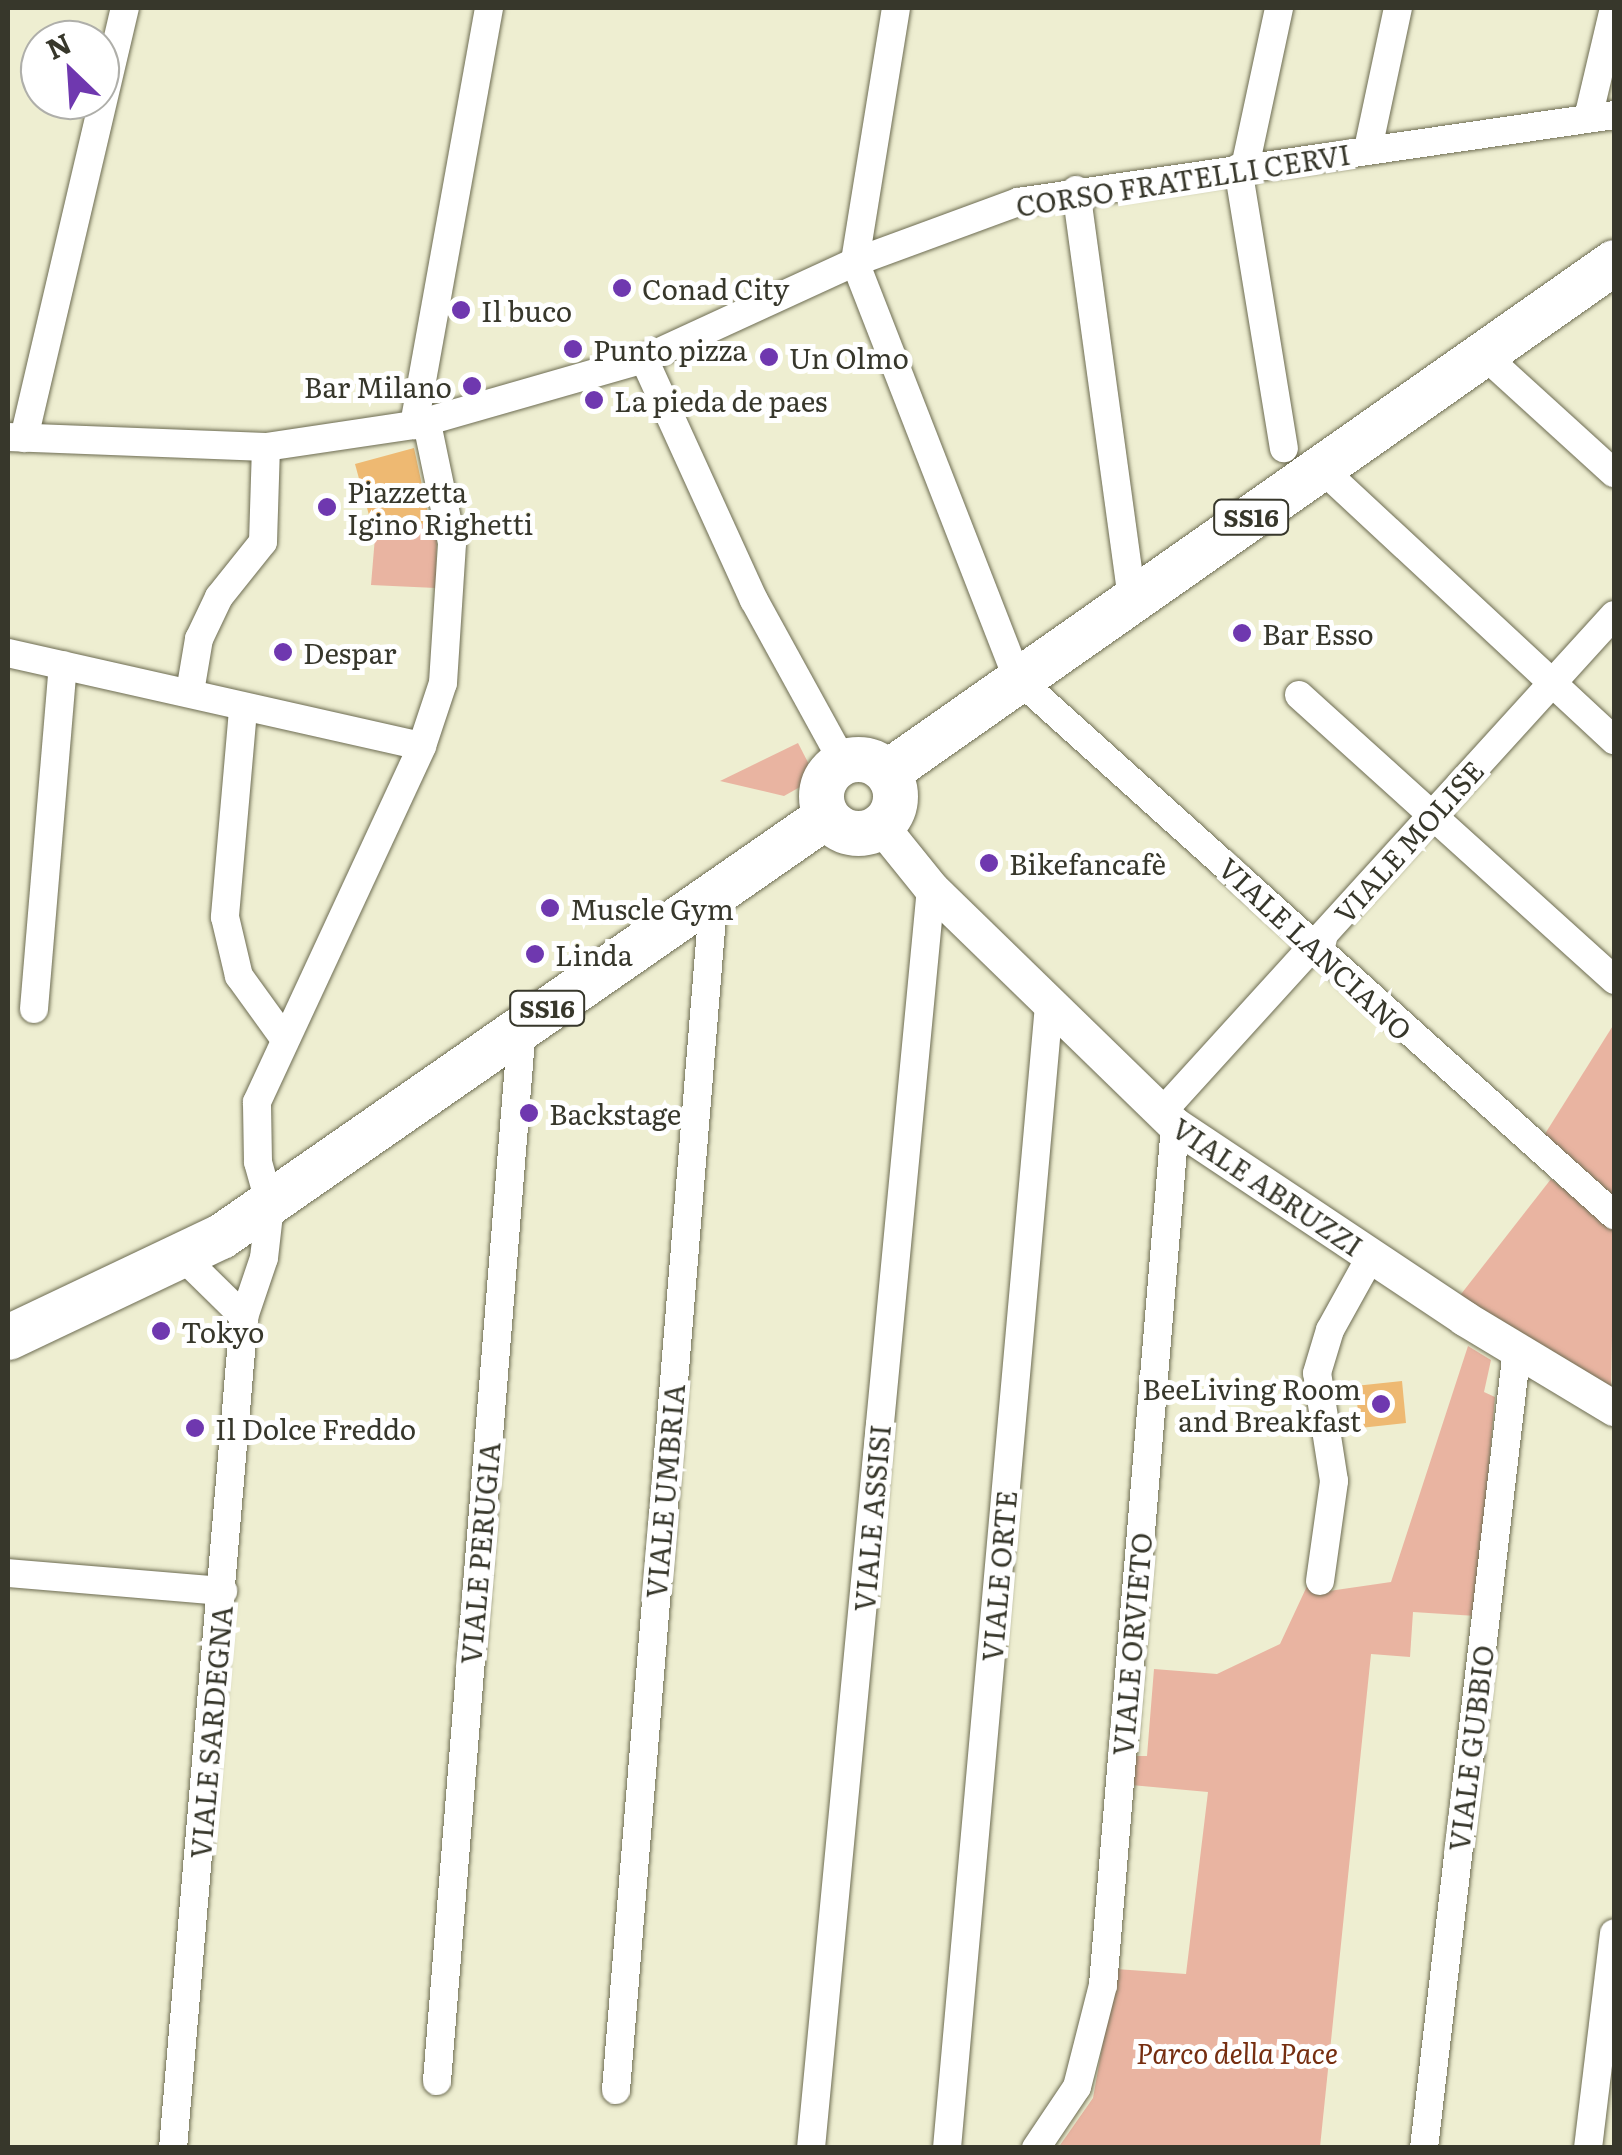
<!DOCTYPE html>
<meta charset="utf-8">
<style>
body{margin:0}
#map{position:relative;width:1622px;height:2155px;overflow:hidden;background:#eeeed1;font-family:Literata,serif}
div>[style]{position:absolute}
.green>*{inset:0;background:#e9b4a1}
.building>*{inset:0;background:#eeb972}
.roads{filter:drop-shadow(0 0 2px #6d6c52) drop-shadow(0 0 2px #6d6c52)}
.minor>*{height:28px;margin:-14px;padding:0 14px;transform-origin:14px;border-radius:14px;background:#fff}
.tertiary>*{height:35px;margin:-17.5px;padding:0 17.5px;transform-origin:17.5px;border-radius:17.5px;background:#fff}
.primary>*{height:45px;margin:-22.5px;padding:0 22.5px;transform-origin:22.5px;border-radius:22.5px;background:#fff}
.primary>.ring{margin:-22.5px;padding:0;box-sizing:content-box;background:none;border:45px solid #fff;border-radius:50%}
.dots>*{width:28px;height:28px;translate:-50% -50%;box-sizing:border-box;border:5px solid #fff;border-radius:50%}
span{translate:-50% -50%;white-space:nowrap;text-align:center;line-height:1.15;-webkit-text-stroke:10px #fff;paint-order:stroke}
.shield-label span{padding:2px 8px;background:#fff;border:2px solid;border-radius:8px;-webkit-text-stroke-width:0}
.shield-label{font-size:25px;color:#37372b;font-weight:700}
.street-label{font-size:28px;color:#37372b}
.poi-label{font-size:28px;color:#37372b}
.left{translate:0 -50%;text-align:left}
.right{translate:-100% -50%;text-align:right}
.park-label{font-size:28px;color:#762e10;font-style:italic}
.frame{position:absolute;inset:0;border:10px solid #37372b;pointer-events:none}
.north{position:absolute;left:20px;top:20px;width:100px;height:100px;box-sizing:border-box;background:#fff;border:2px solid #afafaa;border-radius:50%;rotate:335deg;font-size:28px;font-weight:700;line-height:40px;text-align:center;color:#37372b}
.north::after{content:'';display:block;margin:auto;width:35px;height:45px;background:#6f38af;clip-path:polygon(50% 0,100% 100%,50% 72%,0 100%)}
</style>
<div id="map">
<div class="green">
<div style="clip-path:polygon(437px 520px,436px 588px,371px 585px,375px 537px)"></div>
<div style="clip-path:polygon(798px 743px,816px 778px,784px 796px,720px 781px)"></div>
<div style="clip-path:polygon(1614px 1024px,1614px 1203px,1543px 1137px)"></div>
<div style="clip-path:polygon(1551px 1179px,1614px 1226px,1611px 1391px,1458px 1298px)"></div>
<div style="clip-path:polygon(1468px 1346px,1491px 1360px,1484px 1392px,1495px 1397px,1476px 1616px,1413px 1612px,1410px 1657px,1371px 1654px,1320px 2147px,1058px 2148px,1093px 2098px,1116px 1969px,1186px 1974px,1208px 1792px,1131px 1785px,1134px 1756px,1147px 1756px,1154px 1669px,1217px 1674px,1280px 1644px,1308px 1584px,1329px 1591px,1391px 1582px)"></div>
</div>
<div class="building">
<div style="clip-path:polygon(414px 448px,430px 522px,375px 537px,355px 464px)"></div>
<div style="clip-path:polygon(1402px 1381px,1406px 1423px,1360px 1428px,1355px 1386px)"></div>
</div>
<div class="roads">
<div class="minor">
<div style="left:896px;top:8px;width:257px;rotate:99.2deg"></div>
<div style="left:855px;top:262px;width:448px;rotate:68.7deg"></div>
<div style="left:1018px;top:679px;width:802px;rotate:41.97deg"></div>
<div style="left:1588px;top:118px;width:113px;rotate:-76.7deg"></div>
<div style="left:1368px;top:149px;width:144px;rotate:-78deg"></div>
<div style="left:1245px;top:167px;width:163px;rotate:-77.9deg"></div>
<div style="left:1238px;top:168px;width:284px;rotate:80.7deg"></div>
<div style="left:1076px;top:190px;width:414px;rotate:82.2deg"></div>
<div style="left:1483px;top:354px;width:177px;rotate:42.3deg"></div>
<div style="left:644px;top:359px;width:265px;rotate:65.5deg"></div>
<div style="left:754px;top:600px;width:185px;rotate:61.2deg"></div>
<div style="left:414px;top:425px;width:424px;rotate:-79.8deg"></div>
<div style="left:8px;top:437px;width:258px;rotate:2.2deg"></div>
<div style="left:266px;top:447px;width:150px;rotate:-8.5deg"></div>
<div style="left:414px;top:425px;width:239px;rotate:-16deg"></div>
<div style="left:644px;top:359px;width:232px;rotate:-24.7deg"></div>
<div style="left:855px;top:262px;width:174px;rotate:-20.2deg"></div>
<div style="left:1018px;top:202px;width:602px;rotate:-8.3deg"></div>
<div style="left:24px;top:438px;width:442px;rotate:-76.8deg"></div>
<div style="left:1321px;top:468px;width:400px;rotate:42.9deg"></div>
<div style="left:8px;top:653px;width:424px;rotate:12.7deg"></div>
<div style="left:190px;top:692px;width:54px;rotate:-80.4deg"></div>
<div style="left:199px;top:639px;width:47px;rotate:-64.5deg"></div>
<div style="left:219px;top:597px;width:70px;rotate:-51.3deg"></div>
<div style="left:263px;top:542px;width:95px;rotate:-88.2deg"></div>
<div style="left:1299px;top:695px;width:425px;rotate:42.1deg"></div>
<div style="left:243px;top:710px;width:208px;rotate:95deg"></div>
<div style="left:225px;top:917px;width:61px;rotate:76.7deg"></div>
<div style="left:239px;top:976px;width:75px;rotate:54.2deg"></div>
<div style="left:34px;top:1009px;width:345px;rotate:-85.2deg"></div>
<div style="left:1162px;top:1112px;width:672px;rotate:-47.71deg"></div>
<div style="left:183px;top:1257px;width:86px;rotate:44.5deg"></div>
<div style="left:8px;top:1573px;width:216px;rotate:4.8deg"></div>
<div style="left:1320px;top:1581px;width:101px;rotate:-82deg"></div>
<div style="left:1334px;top:1481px;width:109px;rotate:-98.9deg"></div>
<div style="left:1317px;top:1373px;width:45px;rotate:-73.2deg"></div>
<div style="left:1330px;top:1330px;width:85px;rotate:-61deg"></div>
<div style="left:437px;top:2081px;width:1058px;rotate:-85.39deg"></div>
<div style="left:616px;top:2090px;width:1202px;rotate:-85.32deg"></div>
<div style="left:173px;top:2148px;width:834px;rotate:-85.12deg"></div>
<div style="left:244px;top:1317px;width:62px;rotate:-71.3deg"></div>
<div style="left:264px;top:1258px;width:53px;rotate:-83.5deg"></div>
<div style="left:270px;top:1205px;width:45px;rotate:-105.6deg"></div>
<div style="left:258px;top:1162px;width:60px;rotate:-91deg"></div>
<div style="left:257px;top:1102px;width:392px;rotate:-65.1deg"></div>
<div style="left:422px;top:746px;width:66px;rotate:-71.6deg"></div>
<div style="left:443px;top:683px;width:140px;rotate:-86.3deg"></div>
<div style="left:452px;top:543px;width:123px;rotate:-101.8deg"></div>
<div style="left:811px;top:2148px;width:1266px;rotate:-84.56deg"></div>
<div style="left:947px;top:2148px;width:1148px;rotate:-84.9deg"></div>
<div style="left:1036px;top:2148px;width:73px;rotate:-56.1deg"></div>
<div style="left:1077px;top:2087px;width:105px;rotate:-75.7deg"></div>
<div style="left:1103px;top:1985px;width:863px;rotate:-85.21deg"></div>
<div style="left:1424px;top:2148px;width:804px;rotate:-83.36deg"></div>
<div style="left:1588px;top:2148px;width:216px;rotate:-83.1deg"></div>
</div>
<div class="tertiary">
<div style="left:881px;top:826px;width:80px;rotate:51.1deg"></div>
<div style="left:931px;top:888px;width:340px;rotate:44.2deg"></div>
<div style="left:1175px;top:1125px;width:348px;rotate:33.7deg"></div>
<div style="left:1464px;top:1318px;width:175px;rotate:31deg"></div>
</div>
<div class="primary">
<div class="ring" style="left:821px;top:759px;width:29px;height:29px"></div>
<div style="left:887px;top:772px;width:888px;rotate:-35.05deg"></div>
<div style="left:8px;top:1337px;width:236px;rotate:-25.4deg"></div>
<div style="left:221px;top:1236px;width:736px;rotate:-34.77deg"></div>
</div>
</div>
<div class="dots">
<div style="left:622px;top:288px;background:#6f38af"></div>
<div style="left:461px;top:310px;background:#6f38af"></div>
<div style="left:573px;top:349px;background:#6f38af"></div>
<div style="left:769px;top:357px;background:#6f38af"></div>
<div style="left:472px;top:386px;background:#6f38af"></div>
<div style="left:594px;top:400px;background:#6f38af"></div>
<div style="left:327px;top:507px;background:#6f38af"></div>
<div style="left:1242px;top:633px;background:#6f38af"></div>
<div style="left:283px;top:652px;background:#6f38af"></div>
<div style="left:989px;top:863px;background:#6f38af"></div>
<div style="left:550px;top:908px;background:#6f38af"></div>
<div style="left:535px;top:954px;background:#6f38af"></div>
<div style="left:529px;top:1113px;background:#6f38af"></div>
<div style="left:161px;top:1331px;background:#6f38af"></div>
<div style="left:1381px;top:1404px;background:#6f38af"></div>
<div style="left:195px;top:1428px;background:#6f38af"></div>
</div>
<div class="shield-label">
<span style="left:1251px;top:517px">SS16</span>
<span style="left:547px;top:1008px">SS16</span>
</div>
<div class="street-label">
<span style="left:1183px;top:179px;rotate:-9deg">CORSO FRATELLI CERVI</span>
<span style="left:1408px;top:841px;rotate:-48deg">VIALE MOLISE</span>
<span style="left:1316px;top:948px;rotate:43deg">VIALE LANCIANO</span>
<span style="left:1268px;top:1186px;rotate:34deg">VIALE ABRUZZI</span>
<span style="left:664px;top:1491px;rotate:-85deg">VIALE UMBRIA</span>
<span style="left:871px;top:1518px;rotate:-85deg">VIALE ASSISI</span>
<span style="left:479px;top:1553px;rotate:-85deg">VIALE PERUGIA</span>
<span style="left:998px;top:1576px;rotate:-85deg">VIALE ORTE</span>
<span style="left:1131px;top:1644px;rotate:-85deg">VIALE ORVIETO</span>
<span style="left:210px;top:1732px;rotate:-85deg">VIALE SARDEGNA</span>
<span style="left:1470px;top:1748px;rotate:-83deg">VIALE GUBBIO</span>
</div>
<div class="poi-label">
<span class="left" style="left:642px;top:288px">Conad City</span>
<span class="left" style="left:481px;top:310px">Il buco</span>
<span class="left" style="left:593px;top:349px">Punto pizza</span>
<span class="left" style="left:789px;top:357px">Un Olmo</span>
<span class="right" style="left:452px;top:386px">Bar Milano</span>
<span class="left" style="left:614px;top:400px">La pieda de paes</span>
<span class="left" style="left:347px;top:507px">Piazzetta<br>Igino Righetti</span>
<span class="left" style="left:1262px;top:633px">Bar Esso</span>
<span class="left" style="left:303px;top:652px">Despar</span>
<span class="left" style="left:1009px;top:863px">Bikefancafè</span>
<span class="left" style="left:570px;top:908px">Muscle Gym</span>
<span class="left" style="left:555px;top:954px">Linda</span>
<span class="left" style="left:549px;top:1113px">Backstage</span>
<span class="left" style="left:181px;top:1331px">Tokyo</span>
<span class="right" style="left:1361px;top:1404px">BeeLiving Room<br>and Breakfast</span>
<span class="left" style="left:215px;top:1428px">Il Dolce Freddo</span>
</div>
<div class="park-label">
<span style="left:1237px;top:2052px">Parco della Pace</span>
</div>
<div class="frame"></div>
<div class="north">N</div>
</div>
